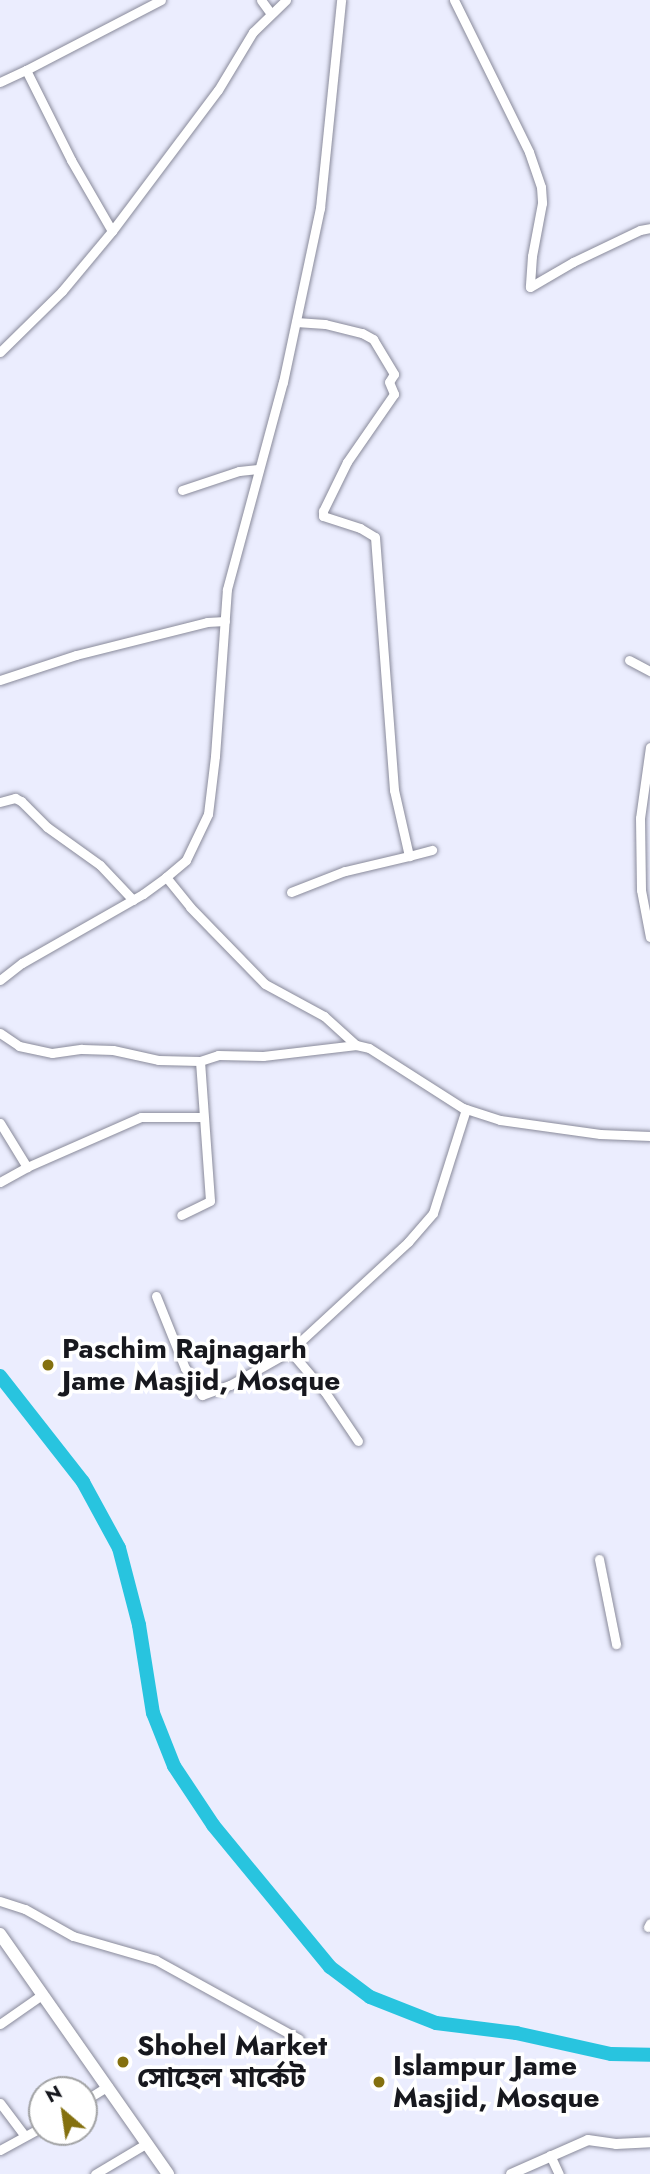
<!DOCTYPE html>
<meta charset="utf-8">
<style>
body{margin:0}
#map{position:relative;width:650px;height:2174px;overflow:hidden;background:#ebedfe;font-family:Jost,"Noto Sans Bengali",sans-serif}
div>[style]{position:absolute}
.river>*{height:14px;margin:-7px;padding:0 7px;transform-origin:7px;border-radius:7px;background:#28c4df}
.roads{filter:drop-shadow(0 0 2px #898a9a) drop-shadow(0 0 2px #898a9a)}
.minor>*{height:9px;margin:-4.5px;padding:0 4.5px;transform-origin:4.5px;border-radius:4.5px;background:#fff}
.major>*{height:10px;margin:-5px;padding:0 5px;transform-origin:5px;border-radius:5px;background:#fff}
.highway>*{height:12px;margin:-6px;padding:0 6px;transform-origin:6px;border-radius:6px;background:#fff}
.dots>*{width:19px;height:19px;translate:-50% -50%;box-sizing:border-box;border:4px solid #fff;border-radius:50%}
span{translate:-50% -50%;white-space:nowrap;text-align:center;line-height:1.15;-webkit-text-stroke:7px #fff;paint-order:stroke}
.poi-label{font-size:28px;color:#17181e;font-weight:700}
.left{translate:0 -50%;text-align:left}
.north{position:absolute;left:28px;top:2076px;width:70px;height:70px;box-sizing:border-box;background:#fff;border:2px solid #a2a3a5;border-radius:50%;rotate:331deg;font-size:19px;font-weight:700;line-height:28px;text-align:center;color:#17181e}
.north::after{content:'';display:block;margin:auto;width:24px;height:32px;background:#84700f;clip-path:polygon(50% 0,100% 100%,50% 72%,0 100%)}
</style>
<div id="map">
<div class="river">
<div style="left:0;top:1376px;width:135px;rotate:51.9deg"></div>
<div style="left:83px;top:1482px;width:75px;rotate:61.4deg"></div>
<div style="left:119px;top:1548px;width:80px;rotate:75.4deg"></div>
<div style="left:139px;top:1625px;width:89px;rotate:81deg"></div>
<div style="left:153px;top:1713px;width:57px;rotate:68.4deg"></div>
<div style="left:174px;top:1766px;width:71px;rotate:56.5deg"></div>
<div style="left:213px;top:1825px;width:184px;rotate:50.5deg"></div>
<div style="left:330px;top:1967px;width:50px;rotate:36.9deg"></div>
<div style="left:370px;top:1997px;width:71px;rotate:21.5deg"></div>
<div style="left:436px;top:2023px;width:81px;rotate:7.1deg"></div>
<div style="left:516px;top:2033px;width:97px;rotate:12.5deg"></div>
<div style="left:611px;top:2054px;width:39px;rotate:1deg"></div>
</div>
<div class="roads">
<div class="minor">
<div style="left:261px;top:0;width:17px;rotate:54deg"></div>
<div style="left:454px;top:0;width:169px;rotate:63.7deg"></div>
<div style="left:529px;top:152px;width:37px;rotate:71deg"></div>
<div style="left:541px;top:187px;width:16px;rotate:86deg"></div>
<div style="left:542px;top:203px;width:54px;rotate:100.7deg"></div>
<div style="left:532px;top:256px;width:31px;rotate:94deg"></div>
<div style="left:530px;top:287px;width:50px;rotate:-30.2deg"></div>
<div style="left:573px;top:262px;width:74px;rotate:-25.5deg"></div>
<div style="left:640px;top:230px;width:10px;rotate:-11deg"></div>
<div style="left:26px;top:70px;width:152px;rotate:-27.4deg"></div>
<div style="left:0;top:82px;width:29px;rotate:-25deg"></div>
<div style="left:26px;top:70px;width:101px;rotate:63.4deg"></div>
<div style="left:71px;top:160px;width:82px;rotate:60deg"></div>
<div style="left:112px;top:231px;width:176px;rotate:-53.1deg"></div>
<div style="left:218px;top:90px;width:68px;rotate:-58.9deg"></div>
<div style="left:253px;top:32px;width:46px;rotate:-44.1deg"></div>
<div style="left:296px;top:322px;width:29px;rotate:4deg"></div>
<div style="left:325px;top:324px;width:38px;rotate:14deg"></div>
<div style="left:362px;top:333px;width:13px;rotate:29deg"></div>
<div style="left:373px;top:339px;width:41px;rotate:59deg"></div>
<div style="left:394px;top:374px;width:9px;rotate:122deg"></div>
<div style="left:389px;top:382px;width:13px;rotate:67deg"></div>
<div style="left:394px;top:394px;width:83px;rotate:124.7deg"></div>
<div style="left:347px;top:462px;width:55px;rotate:116.1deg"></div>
<div style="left:323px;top:511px;width:5px;rotate:90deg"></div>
<div style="left:323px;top:516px;width:39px;rotate:18deg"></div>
<div style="left:360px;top:528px;width:17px;rotate:31deg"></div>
<div style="left:375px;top:537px;width:254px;rotate:85.7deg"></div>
<div style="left:394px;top:790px;width:68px;rotate:77.2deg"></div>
<div style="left:409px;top:856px;width:24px;rotate:-15deg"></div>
<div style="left:0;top:352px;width:87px;rotate:-44.5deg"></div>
<div style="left:62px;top:291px;width:78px;rotate:-50.2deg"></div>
<div style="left:182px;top:490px;width:60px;rotate:-18.4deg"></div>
<div style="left:239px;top:471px;width:19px;rotate:-6deg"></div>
<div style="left:629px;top:660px;width:24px;rotate:28deg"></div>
<div style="left:0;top:680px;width:80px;rotate:-18.2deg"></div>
<div style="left:76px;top:655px;width:135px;rotate:-14.1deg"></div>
<div style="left:207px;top:622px;width:18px;rotate:-3deg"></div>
<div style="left:650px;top:747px;width:72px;rotate:98deg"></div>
<div style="left:640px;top:818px;width:72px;rotate:89.2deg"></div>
<div style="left:641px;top:890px;width:48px;rotate:79.2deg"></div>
<div style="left:0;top:802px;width:16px;rotate:-15deg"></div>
<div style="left:15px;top:798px;width:7px;rotate:27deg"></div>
<div style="left:21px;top:801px;width:37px;rotate:45deg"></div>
<div style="left:47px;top:827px;width:65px;rotate:35.6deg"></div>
<div style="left:100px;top:865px;width:48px;rotate:46.7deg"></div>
<div style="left:166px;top:877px;width:38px;rotate:51deg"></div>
<div style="left:190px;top:907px;width:107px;rotate:45.8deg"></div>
<div style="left:265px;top:984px;width:67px;rotate:28.5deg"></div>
<div style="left:324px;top:1016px;width:43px;rotate:42.2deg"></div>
<div style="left:291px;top:892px;width:58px;rotate:-21.3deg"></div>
<div style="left:345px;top:871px;width:66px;rotate:-13.2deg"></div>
<div style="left:0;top:980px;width:28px;rotate:-38deg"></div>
<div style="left:22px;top:963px;width:139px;rotate:-29.7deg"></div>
<div style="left:143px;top:894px;width:29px;rotate:-36deg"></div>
<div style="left:166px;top:877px;width:26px;rotate:-40deg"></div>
<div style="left:186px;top:860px;width:51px;rotate:-64.4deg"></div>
<div style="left:208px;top:814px;width:58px;rotate:-83.1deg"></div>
<div style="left:215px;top:756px;width:167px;rotate:-85.9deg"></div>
<div style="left:227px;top:589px;width:214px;rotate:-74.9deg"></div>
<div style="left:283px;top:382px;width:178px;rotate:-78deg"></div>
<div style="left:320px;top:208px;width:209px;rotate:-84.2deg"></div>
<div style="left:0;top:1033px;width:23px;rotate:34deg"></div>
<div style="left:19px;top:1046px;width:34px;rotate:12deg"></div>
<div style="left:52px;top:1053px;width:30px;rotate:-8deg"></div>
<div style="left:82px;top:1049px;width:31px;rotate:2deg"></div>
<div style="left:113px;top:1050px;width:46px;rotate:12.5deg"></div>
<div style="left:158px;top:1060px;width:42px;rotate:1.4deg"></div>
<div style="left:200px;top:1061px;width:140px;rotate:85.9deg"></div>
<div style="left:210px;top:1201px;width:32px;rotate:154deg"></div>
<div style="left:200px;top:1061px;width:19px;rotate:-18deg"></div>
<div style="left:218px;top:1055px;width:45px;rotate:1.3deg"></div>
<div style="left:263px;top:1056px;width:94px;rotate:-6.7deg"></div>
<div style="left:356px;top:1045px;width:13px;rotate:13deg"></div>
<div style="left:369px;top:1048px;width:112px;rotate:32.6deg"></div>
<div style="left:463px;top:1108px;width:39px;rotate:18deg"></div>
<div style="left:500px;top:1120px;width:101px;rotate:8deg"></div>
<div style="left:600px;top:1134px;width:50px;rotate:2.3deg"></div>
<div style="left:0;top:1123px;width:52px;rotate:58.5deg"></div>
<div style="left:27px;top:1167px;width:124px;rotate:-23.7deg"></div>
<div style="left:141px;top:1117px;width:62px"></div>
<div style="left:0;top:1182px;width:31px;rotate:-29deg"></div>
<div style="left:156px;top:1296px;width:78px;rotate:68.1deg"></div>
<div style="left:185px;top:1368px;width:32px;rotate:58deg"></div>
<div style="left:202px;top:1395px;width:30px;rotate:-20deg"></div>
<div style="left:230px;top:1385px;width:69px;rotate:-29.5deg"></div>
<div style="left:290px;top:1351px;width:161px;rotate:-42.7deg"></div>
<div style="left:408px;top:1242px;width:38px;rotate:-49deg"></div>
<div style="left:433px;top:1213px;width:109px;rotate:-72.4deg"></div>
<div style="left:290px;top:1351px;width:54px;rotate:49.5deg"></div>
<div style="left:325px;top:1392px;width:59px;rotate:56deg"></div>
<div style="left:599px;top:1559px;width:87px;rotate:78.7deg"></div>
<div style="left:0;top:1901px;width:26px;rotate:18deg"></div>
<div style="left:25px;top:1909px;width:55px;rotate:29.4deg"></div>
<div style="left:73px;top:1936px;width:86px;rotate:16.1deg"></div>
<div style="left:156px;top:1960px;width:163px;rotate:28.9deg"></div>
<div style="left:648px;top:1927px;width:4px;rotate:-63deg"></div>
<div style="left:0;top:2024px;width:52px;rotate:-34.9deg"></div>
<div style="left:84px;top:2101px;width:28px;rotate:-32deg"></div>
<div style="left:0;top:2103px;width:41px;rotate:52.9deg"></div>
<div style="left:0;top:2150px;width:48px;rotate:-28.7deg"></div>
<div style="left:550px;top:2155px;width:21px;rotate:65deg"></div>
<div style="left:95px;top:2174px;width:61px;rotate:-30.8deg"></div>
</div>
<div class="major">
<div style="left:511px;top:2174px;width:84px;rotate:-23.8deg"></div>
<div style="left:588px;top:2140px;width:28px;rotate:8deg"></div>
<div style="left:616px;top:2144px;width:34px;rotate:-3deg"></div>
</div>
<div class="highway">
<div style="left:0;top:1934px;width:293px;rotate:55deg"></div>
</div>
</div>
<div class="dots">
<div style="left:48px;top:1365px;background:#84700f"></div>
<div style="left:123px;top:2062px;background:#84700f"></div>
<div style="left:379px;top:2082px;background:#84700f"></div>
</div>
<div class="poi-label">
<span class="left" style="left:62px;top:1365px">Paschim Rajnagarh<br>Jame Masjid, Mosque</span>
<span class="left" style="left:137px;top:2062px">Shohel Market<br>সোহেল মার্কেট</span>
<span class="left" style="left:393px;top:2082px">Islampur Jame<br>Masjid, Mosque</span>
</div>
<div class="north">N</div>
</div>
